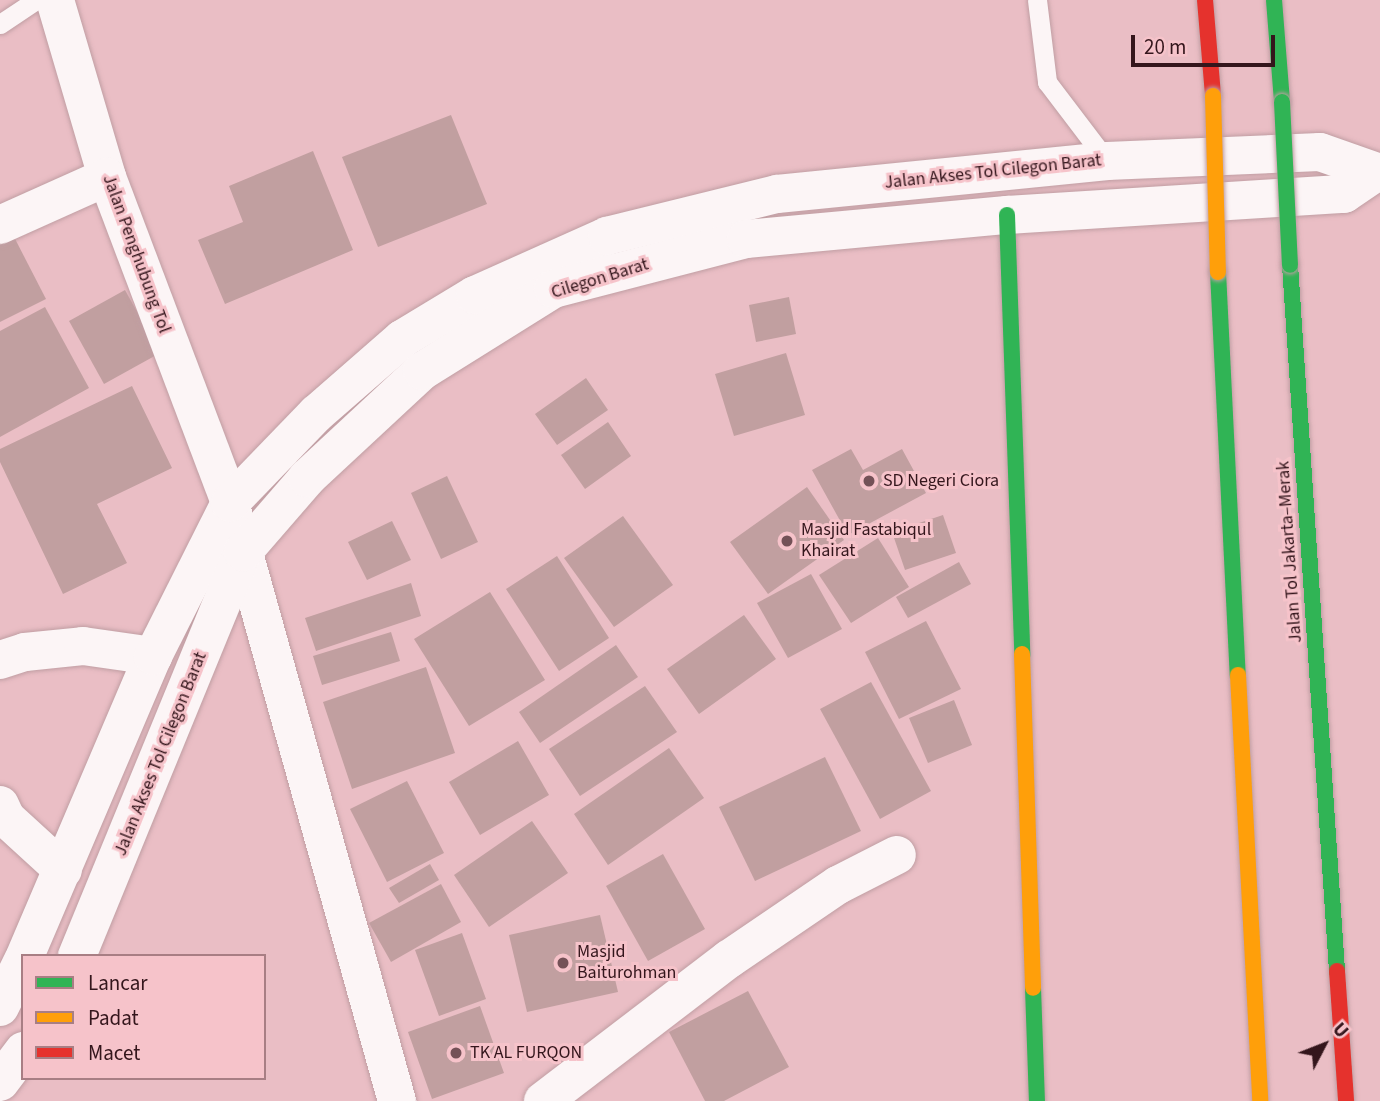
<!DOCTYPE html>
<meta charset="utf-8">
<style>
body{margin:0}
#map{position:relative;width:1380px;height:1101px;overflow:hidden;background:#eabec5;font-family:"Source Sans 3",sans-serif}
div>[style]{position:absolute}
.building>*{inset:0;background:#c19fa0}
.roads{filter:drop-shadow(0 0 2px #c09ea3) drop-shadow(0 0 2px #c09ea3)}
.lane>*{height:19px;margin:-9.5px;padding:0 9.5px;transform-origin:9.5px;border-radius:9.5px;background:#fcf5f6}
.street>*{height:38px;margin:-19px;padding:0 19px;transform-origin:19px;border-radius:19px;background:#fcf5f6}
.fast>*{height:16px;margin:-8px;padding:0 8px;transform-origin:8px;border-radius:8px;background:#30b455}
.slow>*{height:16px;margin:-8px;padding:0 8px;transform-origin:8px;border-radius:8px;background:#ff9f0a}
.jam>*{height:16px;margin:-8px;padding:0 8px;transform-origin:8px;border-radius:8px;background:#e5322d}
.bridges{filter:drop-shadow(0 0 2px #c09ea3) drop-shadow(0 0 2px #c09ea3)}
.fast-bridge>*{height:16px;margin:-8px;padding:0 8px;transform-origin:8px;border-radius:8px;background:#30b455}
.slow-bridge>*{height:16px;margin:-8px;padding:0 8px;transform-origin:8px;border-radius:8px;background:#ff9f0a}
.dots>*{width:19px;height:19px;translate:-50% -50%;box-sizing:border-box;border:4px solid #f6c3ca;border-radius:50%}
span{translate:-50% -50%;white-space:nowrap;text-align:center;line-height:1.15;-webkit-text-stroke:6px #f6c3ca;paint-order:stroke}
.street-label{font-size:18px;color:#34161c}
.poi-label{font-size:18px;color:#34161c}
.left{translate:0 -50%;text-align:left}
.legend{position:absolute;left:21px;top:954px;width:245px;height:126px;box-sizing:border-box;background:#f6c3ca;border:2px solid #a87e84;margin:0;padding:9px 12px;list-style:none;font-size:21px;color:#34161c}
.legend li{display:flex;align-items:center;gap:14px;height:35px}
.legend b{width:35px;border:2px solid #a87e84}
.north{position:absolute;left:1289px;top:1010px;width:70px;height:70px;-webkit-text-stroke:5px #f6c3ca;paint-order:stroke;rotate:48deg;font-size:19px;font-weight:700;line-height:28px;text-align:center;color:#34161c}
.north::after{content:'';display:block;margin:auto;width:24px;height:32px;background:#34161c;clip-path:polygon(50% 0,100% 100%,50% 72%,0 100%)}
.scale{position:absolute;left:1131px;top:35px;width:144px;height:32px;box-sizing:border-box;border:4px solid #34161c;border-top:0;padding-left:9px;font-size:21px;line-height:24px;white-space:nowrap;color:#34161c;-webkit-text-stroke:5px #f6c3ca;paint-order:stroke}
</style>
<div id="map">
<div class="building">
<div style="clip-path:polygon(451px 115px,487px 204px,378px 247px,342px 157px)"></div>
<div style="clip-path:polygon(313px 151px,353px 250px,225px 304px,198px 240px,243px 222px,229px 186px)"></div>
<div style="clip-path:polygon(12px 233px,46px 299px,0 322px,0 239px)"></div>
<div style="clip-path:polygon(125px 290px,160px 353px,104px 384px,69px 321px)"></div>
<div style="clip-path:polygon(789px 297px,796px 334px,756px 342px,749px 305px)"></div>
<div style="clip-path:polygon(45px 307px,89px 388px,0 437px,0 331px)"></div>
<div style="clip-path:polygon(786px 353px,805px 415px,734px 436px,715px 374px)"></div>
<div style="clip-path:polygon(586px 378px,608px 410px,557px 445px,535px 414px)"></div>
<div style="clip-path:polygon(132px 386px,172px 468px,97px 504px,127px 563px,63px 594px,0 462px,0 449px)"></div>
<div style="clip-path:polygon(608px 422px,631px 456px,585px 489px,561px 455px)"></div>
<div style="clip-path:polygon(851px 449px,863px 470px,902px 449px,926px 493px,848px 535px,812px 470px)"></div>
<div style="clip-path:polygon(447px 476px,478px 542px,441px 559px,411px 493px)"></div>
<div style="clip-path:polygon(807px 487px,844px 540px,768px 594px,730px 542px)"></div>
<div style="clip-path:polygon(943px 515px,956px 553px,905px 570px,892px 532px)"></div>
<div style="clip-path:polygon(623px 516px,673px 585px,614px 627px,564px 558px)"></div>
<div style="clip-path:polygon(392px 521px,411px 560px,367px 580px,348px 542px)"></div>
<div style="clip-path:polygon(878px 538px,909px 587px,851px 623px,819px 575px)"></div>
<div style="clip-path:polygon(557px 556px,609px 638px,559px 671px,506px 589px)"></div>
<div style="clip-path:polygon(959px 562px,971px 584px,908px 618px,896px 597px)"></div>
<div style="clip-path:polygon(811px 574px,842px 629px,788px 658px,757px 603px)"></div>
<div style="clip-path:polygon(411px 583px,421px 616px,316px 651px,305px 618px)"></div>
<div style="clip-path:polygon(490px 592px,545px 680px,469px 726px,414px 639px)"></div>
<div style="clip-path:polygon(744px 615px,776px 659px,699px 714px,667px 669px)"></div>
<div style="clip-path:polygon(926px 621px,961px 689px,899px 719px,865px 652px)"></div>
<div style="clip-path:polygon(391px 632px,400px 661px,322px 685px,313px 656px)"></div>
<div style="clip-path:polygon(616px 645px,638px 677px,540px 743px,519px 712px)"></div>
<div style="clip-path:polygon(426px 667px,455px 753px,352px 789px,323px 702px)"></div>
<div style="clip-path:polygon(871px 682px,931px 791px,880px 819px,820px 709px)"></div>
<div style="clip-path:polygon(645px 686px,677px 732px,580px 796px,549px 749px)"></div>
<div style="clip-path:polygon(954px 700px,972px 745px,928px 763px,909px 718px)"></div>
<div style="clip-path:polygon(518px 741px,549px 795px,480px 835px,449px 782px)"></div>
<div style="clip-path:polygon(669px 748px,704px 798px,608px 865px,574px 814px)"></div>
<div style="clip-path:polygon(825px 757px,861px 831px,755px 881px,719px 807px)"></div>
<div style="clip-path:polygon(407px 781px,444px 853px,387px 882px,350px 809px)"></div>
<div style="clip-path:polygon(532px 821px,568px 873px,489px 927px,454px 875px)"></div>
<div style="clip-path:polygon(663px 854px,705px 929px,648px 961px,606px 886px)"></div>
<div style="clip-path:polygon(430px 864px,439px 880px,399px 903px,389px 888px)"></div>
<div style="clip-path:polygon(441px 884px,461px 922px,391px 962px,369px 923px)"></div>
<div style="clip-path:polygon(600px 915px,618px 992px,527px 1012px,509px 935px)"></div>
<div style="clip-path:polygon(462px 933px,486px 999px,439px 1016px,415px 950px)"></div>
<div style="clip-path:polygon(748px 991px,789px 1067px,724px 1101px,705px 1101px,669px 1032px)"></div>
<div style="clip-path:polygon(480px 1006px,504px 1073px,432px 1099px,408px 1032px)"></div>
</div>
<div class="roads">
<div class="lane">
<div style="left:1037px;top:0;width:83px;rotate:83deg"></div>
<div style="left:1047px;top:82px;width:99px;rotate:52.8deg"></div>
<div style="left:0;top:24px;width:43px;rotate:-33.7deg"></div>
</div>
<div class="street">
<div style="left:55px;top:0;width:184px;rotate:73.6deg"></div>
<div style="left:107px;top:177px;width:348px;rotate:69.3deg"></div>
<div style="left:230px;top:503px;width:621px;rotate:74.4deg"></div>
<div style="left:0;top:225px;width:117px;rotate:-24.2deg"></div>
<div style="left:0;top:660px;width:26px;rotate:-18deg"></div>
<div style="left:25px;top:652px;width:58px;rotate:-5.9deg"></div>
<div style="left:83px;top:646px;width:71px;rotate:8.1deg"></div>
<div style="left:0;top:805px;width:14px;rotate:65deg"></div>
<div style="left:6px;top:818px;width:77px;rotate:42.4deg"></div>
<div style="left:25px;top:956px;width:326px;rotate:-66.9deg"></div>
<div style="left:153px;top:656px;width:171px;rotate:-63.3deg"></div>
<div style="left:230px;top:503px;width:124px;rotate:-46deg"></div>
<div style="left:316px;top:414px;width:114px;rotate:-41.1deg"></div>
<div style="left:402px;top:339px;width:85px;rotate:-31.1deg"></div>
<div style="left:475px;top:295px;width:145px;rotate:-24.1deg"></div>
<div style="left:607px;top:236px;width:175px;rotate:-13.9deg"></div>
<div style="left:777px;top:194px;width:332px;rotate:-5.7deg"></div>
<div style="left:1107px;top:161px;width:213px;rotate:-2.4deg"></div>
<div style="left:1320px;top:152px;width:64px;rotate:19.3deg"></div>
<div style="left:77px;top:956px;width:437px;rotate:-67.7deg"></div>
<div style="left:243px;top:552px;width:98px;rotate:-49.1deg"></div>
<div style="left:307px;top:478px;width:157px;rotate:-42.9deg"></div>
<div style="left:422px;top:371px;width:155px;rotate:-32deg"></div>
<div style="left:553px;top:289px;width:199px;rotate:-14.5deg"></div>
<div style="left:746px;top:239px;width:262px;rotate:-5.3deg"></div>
<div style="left:1007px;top:215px;width:338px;rotate:-3.6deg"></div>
<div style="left:1344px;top:194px;width:36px;rotate:-34deg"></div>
<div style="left:0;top:1007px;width:52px;rotate:-63.9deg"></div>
<div style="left:0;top:1082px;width:39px;rotate:-53deg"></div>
<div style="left:543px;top:1101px;width:234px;rotate:-37.4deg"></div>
<div style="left:729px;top:959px;width:132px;rotate:-34.2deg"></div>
<div style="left:838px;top:885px;width:66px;rotate:-27deg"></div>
</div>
<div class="fast">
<div style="left:1274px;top:0;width:102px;rotate:85.5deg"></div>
<div style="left:1007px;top:215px;width:439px;rotate:88deg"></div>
<div style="left:1290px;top:265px;width:708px;rotate:86.19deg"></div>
<div style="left:1218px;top:272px;width:403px;rotate:87.2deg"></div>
<div style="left:1033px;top:988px;width:113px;rotate:88deg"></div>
</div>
<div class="slow">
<div style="left:1022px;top:654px;width:334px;rotate:88.1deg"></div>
<div style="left:1238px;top:675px;width:427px;rotate:87deg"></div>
</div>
<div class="jam">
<div style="left:1205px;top:0;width:96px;rotate:85.2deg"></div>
<div style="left:1337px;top:971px;width:130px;rotate:86deg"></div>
</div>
</div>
<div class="bridges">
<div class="fast-bridge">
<div style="left:1282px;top:102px;width:163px;rotate:87.2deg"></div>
</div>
<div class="slow-bridge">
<div style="left:1213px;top:96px;width:176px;rotate:88.4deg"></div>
</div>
</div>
<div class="dots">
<div style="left:869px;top:481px;background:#745157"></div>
<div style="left:787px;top:541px;background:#745157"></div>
<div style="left:563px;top:963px;background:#745157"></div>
<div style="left:456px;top:1053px;background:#745157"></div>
</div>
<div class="street-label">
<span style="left:993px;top:172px;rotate:-6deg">Jalan Akses Tol Cilegon Barat</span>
<span style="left:136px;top:254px;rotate:70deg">Jalan Penghubung Tol</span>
<span style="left:600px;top:279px;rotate:-17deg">Cilegon Barat</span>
<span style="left:1290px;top:552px;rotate:-94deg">Jalan Tol Jakarta–Merak</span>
<span style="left:161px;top:754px;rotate:-68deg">Jalan Akses Tol Cilegon Barat</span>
</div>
<div class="poi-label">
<span class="left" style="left:883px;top:481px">SD Negeri Ciora</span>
<span class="left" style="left:801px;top:541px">Masjid Fastabiqul<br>Khairat</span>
<span class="left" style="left:577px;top:963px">Masjid<br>Baiturohman</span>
<span class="left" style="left:470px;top:1053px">TK AL FURQON</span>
</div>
<ul class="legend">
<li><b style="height:9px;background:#30b455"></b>Lancar</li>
<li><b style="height:9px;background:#ff9f0a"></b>Padat</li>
<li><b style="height:9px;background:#e5322d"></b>Macet</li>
</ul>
<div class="north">U</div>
<div class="scale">20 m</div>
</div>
